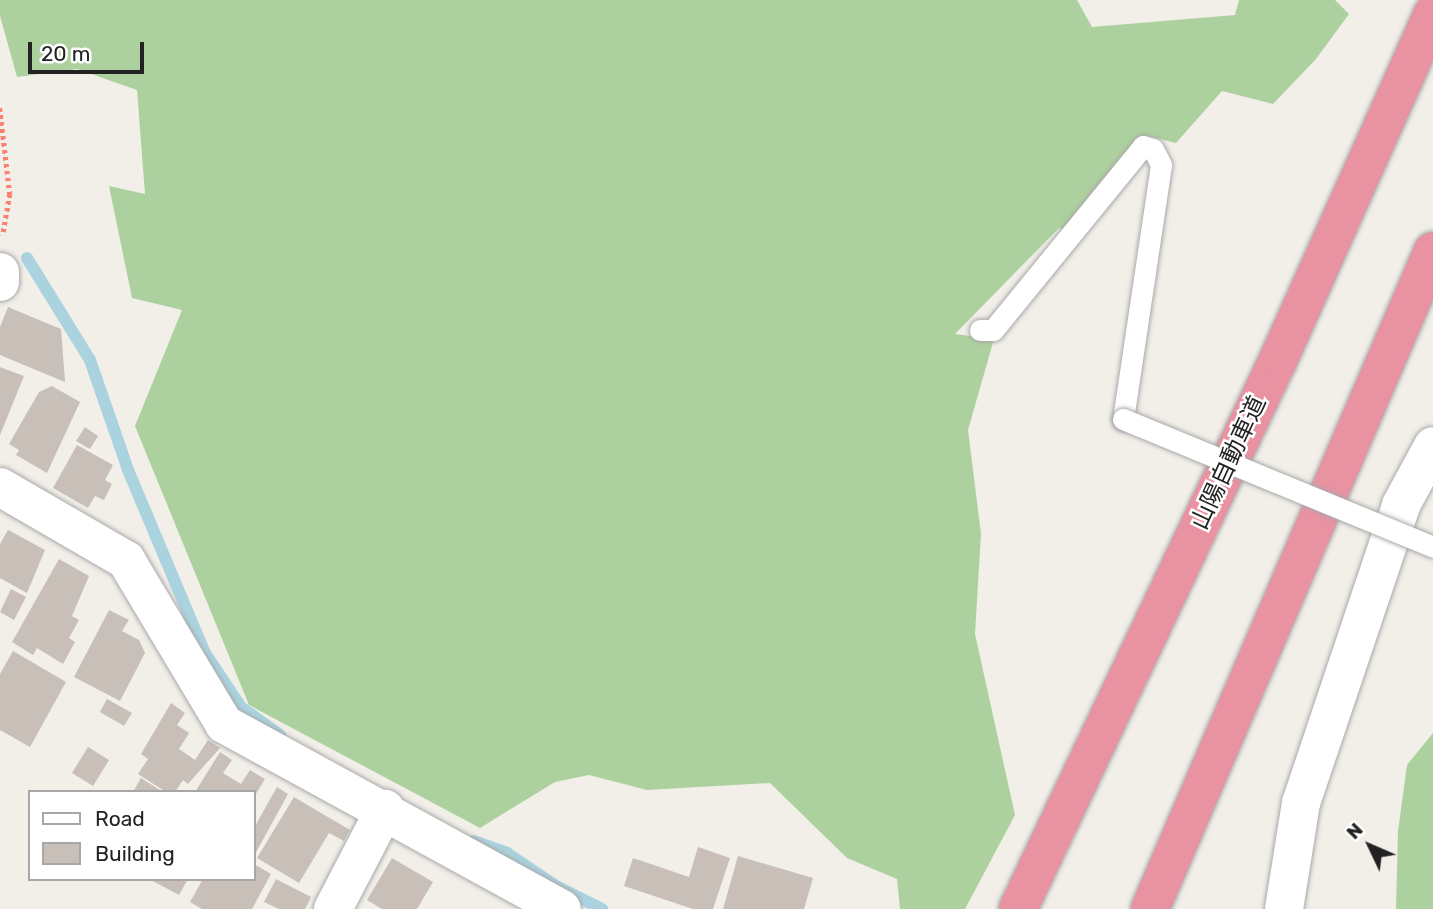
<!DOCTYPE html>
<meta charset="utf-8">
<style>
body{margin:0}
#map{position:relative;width:1433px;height:909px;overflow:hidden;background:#f2efe9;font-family:Rubik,"Noto Sans JP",sans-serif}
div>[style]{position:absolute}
.forest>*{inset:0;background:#add19e}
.stream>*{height:12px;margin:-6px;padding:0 6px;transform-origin:6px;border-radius:6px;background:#aad3df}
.building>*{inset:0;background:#c7bfb8}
.path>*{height:4.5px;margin-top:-2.25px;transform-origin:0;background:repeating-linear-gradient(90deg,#fa8072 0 3.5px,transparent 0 7px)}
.roads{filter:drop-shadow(0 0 2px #a9a9a9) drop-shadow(0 0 2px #a9a9a9)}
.service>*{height:21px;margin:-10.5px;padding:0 10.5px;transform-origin:10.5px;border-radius:10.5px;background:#fff}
.minor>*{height:38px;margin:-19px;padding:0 19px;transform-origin:19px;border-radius:19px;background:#fff}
.tertiary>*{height:38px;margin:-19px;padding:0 19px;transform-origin:19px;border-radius:19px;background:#fff}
.motorway>*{height:38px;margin:-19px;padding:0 19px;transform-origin:19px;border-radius:19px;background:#e892a2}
.bridges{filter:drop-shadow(0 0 2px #a9a9a9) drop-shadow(0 0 2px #a9a9a9)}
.service-bridge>*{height:21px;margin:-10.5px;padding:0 10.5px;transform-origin:10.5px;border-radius:10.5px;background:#fff}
span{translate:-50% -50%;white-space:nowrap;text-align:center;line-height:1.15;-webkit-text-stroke:5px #fff;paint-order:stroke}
.street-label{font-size:24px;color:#222}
.legend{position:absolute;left:28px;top:790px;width:228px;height:91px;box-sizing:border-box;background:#fff;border:2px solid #a7a7a7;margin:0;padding:9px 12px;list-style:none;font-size:21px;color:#222}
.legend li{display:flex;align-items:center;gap:14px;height:35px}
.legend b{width:35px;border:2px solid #a7a7a7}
.north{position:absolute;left:1335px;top:811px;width:70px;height:70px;-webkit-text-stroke:5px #fff;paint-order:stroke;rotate:314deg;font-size:19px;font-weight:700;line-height:28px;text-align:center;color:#222}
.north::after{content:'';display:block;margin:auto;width:24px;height:32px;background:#222;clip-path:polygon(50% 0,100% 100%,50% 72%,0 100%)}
.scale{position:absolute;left:28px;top:42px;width:116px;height:32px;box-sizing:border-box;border:4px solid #222;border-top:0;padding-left:9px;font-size:21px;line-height:24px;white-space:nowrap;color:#222;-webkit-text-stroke:5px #fff;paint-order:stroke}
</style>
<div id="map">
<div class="forest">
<div style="clip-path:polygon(0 0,1077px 0,1092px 27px,1235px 15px,1239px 0,1335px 0,1349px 14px,1316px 59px,1273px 104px,1222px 91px,1176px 143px,1148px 136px,1074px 231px,1059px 228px,955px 334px,994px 339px,968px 430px,981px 534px,975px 634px,1015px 815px,965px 909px,900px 909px,897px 879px,847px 858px,770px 783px,647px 790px,589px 775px,555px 782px,480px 828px,249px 705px,135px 426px,182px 310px,132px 298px,109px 186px,145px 194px,137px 90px,77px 69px,17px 77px,0 16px)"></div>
<div style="clip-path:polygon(1433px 733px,1433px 909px,1396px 909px,1398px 831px,1407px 765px)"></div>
</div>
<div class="stream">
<div style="left:27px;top:258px;width:120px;rotate:58.3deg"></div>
<div style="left:90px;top:360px;width:116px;rotate:70.9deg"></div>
<div style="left:128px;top:470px;width:199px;rotate:67.2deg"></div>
<div style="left:205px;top:653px;width:65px;rotate:56.3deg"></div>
<div style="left:241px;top:707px;width:48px;rotate:35.7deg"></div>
<div style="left:473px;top:841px;width:36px;rotate:19deg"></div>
<div style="left:507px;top:853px;width:57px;rotate:34.2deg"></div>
<div style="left:554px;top:885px;width:54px;rotate:26.6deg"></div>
</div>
<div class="building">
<div style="clip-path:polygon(8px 307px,61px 329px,65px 382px,0 355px,0 327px)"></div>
<div style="clip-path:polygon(0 367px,24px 376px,0 435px)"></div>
<div style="clip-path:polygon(52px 386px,80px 402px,47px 473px,16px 455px,19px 450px,9px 444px,39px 392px)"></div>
<div style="clip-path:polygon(85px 427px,98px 436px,90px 449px,76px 441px)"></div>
<div style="clip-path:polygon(77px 445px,113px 465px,105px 480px,112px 484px,104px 500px,95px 496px,88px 508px,53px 488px)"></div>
<div style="clip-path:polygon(8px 530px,45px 550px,27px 593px,0 578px,0 544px)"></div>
<div style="clip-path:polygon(59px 559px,89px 576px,72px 616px,79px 620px,69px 638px,75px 642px,63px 664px,37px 648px,33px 655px,12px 642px)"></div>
<div style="clip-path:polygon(11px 589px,26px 597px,14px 620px,0 612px)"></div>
<div style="clip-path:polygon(109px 610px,129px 620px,122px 631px,139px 640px,145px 653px,120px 701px,74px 677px)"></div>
<div style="clip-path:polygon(13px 651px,66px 682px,30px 747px,0 730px,0 674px)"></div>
<div style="clip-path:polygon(107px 699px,132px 713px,124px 726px,100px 712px)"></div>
<div style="clip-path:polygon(171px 703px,185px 713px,177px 725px,189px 733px,179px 749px,195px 760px,208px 740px,220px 748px,188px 784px,183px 780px,175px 792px,166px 792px,138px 774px,148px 759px,141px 754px)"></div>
<div style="clip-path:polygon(88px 747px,109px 760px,93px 786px,72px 773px)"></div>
<div style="clip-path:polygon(220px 752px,232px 760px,223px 773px,241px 784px,250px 770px,265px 779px,254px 797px,254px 792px,195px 792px)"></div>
<div style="clip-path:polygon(141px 778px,163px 792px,133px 792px)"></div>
<div style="clip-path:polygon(277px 787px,288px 794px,254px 856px,254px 828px)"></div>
<div style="clip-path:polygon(294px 797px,350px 830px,344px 841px,329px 833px,299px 883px,257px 858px)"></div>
<div style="clip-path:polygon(698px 847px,730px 858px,713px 909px,693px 909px,624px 886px,633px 858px,689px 877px)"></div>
<div style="clip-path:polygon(738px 856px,813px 878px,804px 909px,723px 909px)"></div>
<div style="clip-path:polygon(392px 858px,433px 882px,417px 909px,382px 909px,367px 900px)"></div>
<div style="clip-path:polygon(254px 864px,271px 874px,252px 909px,202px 909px,190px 902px,203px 879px,254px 879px)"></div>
<div style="clip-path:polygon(149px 879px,188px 879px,179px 895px)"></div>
<div style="clip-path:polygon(276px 879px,311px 897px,305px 909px,279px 909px,264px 902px)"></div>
</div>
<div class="path">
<div style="left:0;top:108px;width:87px;rotate:83.4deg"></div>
<div style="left:10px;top:194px;width:42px;rotate:99.7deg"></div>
</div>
<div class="roads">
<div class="service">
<div style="left:980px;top:330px;width:13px"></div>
<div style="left:993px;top:330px;width:237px;rotate:-50.8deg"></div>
<div style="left:1143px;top:146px;width:10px;rotate:17deg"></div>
<div style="left:1153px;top:149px;width:18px;rotate:63deg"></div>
<div style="left:1161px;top:165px;width:257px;rotate:98.5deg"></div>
</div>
<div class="minor">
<div style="left:0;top:272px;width:10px;rotate:90deg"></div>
<div style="left:0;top:487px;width:146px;rotate:30.1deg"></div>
<div style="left:126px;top:560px;width:191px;rotate:59.1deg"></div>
<div style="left:224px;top:724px;width:385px;rotate:28.7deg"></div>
<div style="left:333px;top:909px;width:113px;rotate:-62.5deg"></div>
</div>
<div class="tertiary">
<div style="left:1284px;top:909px;width:107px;rotate:-80.9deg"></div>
<div style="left:1301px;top:803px;width:314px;rotate:-71.4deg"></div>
<div style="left:1401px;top:505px;width:67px;rotate:-61.5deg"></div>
</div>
<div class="motorway">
<div style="left:1018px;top:909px;width:610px;rotate:-64.65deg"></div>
<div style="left:1279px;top:358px;width:377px;rotate:-65.9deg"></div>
<div style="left:1150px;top:909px;width:716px;rotate:-66.73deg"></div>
</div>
</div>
<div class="bridges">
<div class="service-bridge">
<div style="left:1123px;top:419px;width:335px;rotate:22.4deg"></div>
</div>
</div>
<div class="street-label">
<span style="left:1229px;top:463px;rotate:-65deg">山陽自動車道</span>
</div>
<ul class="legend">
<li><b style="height:9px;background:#fff"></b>Road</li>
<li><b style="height:19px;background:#c7bfb8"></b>Building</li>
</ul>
<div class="north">N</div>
<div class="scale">20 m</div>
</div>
